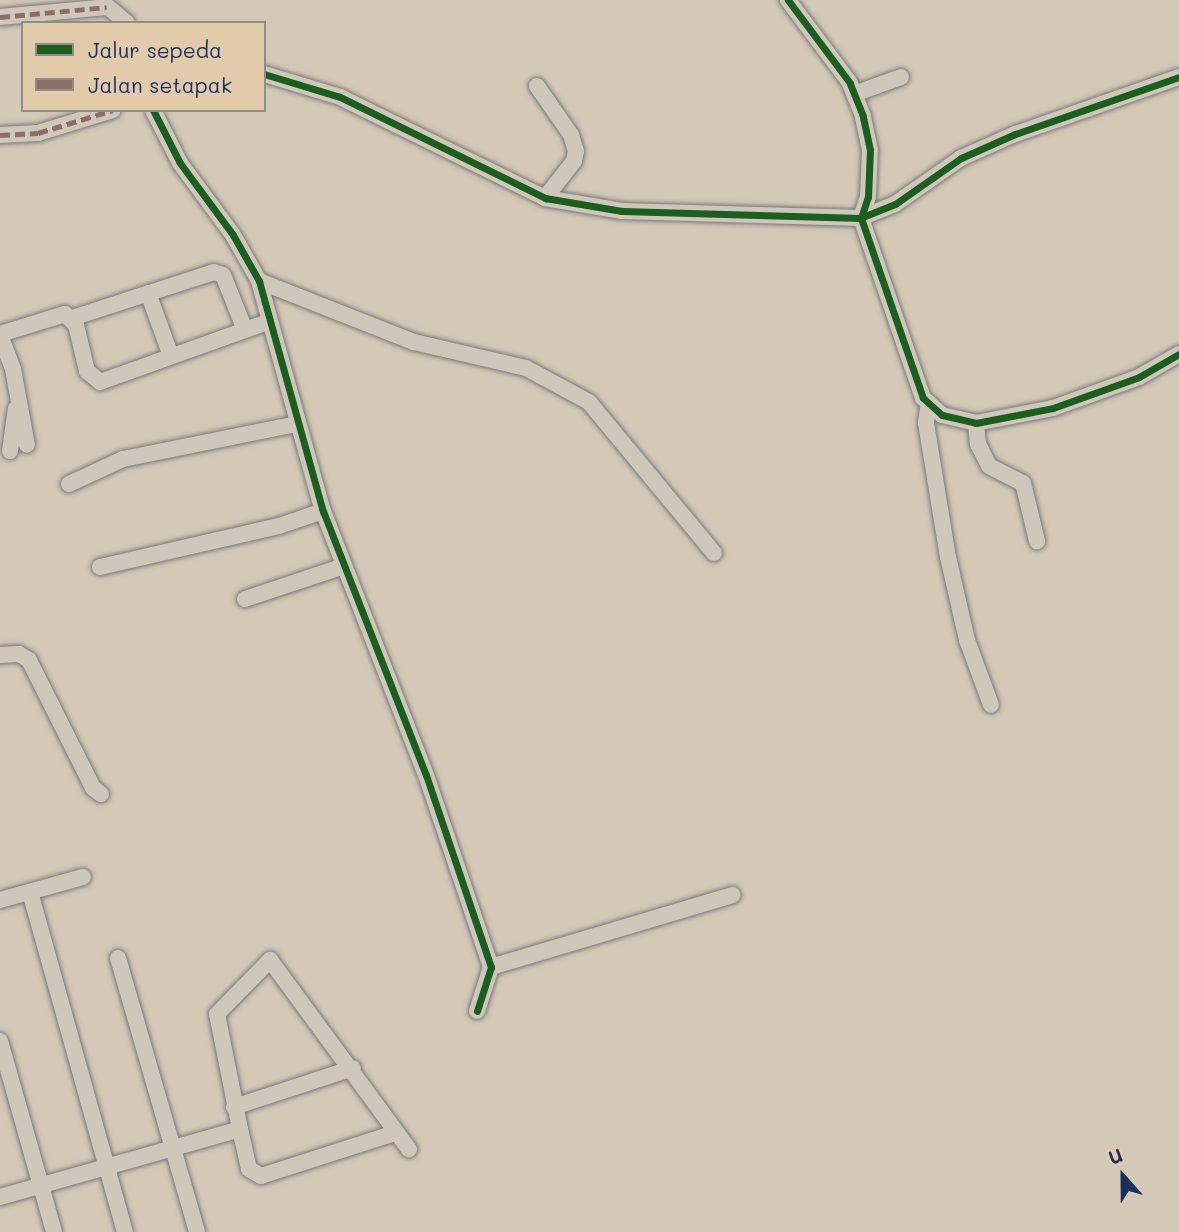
<!DOCTYPE html>
<style>
body{margin:0}
#map{position:relative;width:1179px;height:1232px;overflow:hidden;background:#d4c8b7;font-family:Mali,sans-serif}
div>[style]{position:absolute}
.roads{filter:drop-shadow(0 0 2px #7a797a) drop-shadow(0 0 2px #7a797a)}
.street>*{height:16px;margin:-8px;padding:0 8px;transform-origin:8px;border-radius:8px;background:#d0c7bb}
.quiet>*{height:5px;margin-top:-2.5px;transform-origin:0;background:repeating-linear-gradient(90deg,#8d6e63 0 10px,transparent 0 15px)}
.cycleway>*{height:7px;margin:-3.5px;padding:0 3.5px;transform-origin:3.5px;border-radius:3.5px;background:#1b5e20}
span{translate:-50% -50%;white-space:nowrap;text-align:center;line-height:1.15;-webkit-text-stroke:5px #e1cbaa;paint-order:stroke}
.legend{position:absolute;left:21px;top:21px;width:245px;height:91px;box-sizing:border-box;background:#e1cbaa;border:2px solid #928d8c;margin:0;padding:9px 12px;list-style:none;font-size:21px;color:#1b2f5e}
.legend li{display:flex;align-items:center;gap:14px;height:35px}
.legend b{width:35px;border:2px solid #928d8c}
.north{position:absolute;left:1088px;top:1141px;width:70px;height:70px;-webkit-text-stroke:5px #e1cbaa;paint-order:stroke;rotate:339deg;font-size:19px;font-weight:700;line-height:28px;text-align:center;color:#1b2f5e}
.north::after{content:'';display:block;margin:auto;width:24px;height:32px;background:#1b2f5e;clip-path:polygon(50% 0,100% 100%,50% 72%,0 100%)}
</style>
<div id="map">
<div class="roads">
<div class="street">
<div style="left:102px;top:2px;width:33px;rotate:40deg"></div>
<div style="left:0;top:17px;width:107px;rotate:-5.3deg"></div>
<div style="left:264px;top:74px;width:79px;rotate:16.8deg"></div>
<div style="left:340px;top:97px;width:229px;rotate:26.2deg"></div>
<div style="left:545px;top:198px;width:78px;rotate:9.6deg"></div>
<div style="left:622px;top:211px;width:239px;rotate:1.7deg"></div>
<div style="left:861px;top:218px;width:22px;rotate:-72deg"></div>
<div style="left:868px;top:197px;width:47px;rotate:-87.6deg"></div>
<div style="left:870px;top:150px;width:35px;rotate:-102deg"></div>
<div style="left:863px;top:116px;width:35px;rotate:-112deg"></div>
<div style="left:850px;top:83px;width:104px;rotate:-126.8deg"></div>
<div style="left:1179px;top:77px;width:174px;rotate:160.8deg"></div>
<div style="left:1015px;top:134px;width:59px;rotate:156deg"></div>
<div style="left:961px;top:158px;width:80px;rotate:145.1deg"></div>
<div style="left:895px;top:204px;width:37px;rotate:158deg"></div>
<div style="left:861px;top:218px;width:190px;rotate:71deg"></div>
<div style="left:923px;top:398px;width:25px;rotate:42deg"></div>
<div style="left:942px;top:415px;width:35px;rotate:13deg"></div>
<div style="left:976px;top:423px;width:78px;rotate:-11deg"></div>
<div style="left:1053px;top:408px;width:91px;rotate:-19.8deg"></div>
<div style="left:1139px;top:377px;width:46px;rotate:-29.9deg"></div>
<div style="left:537px;top:86px;width:60px;rotate:55.2deg"></div>
<div style="left:571px;top:135px;width:17px;rotate:73deg"></div>
<div style="left:576px;top:151px;width:10px;rotate:101deg"></div>
<div style="left:574px;top:161px;width:47px;rotate:128.1deg"></div>
<div style="left:854px;top:94px;width:50px;rotate:-19.9deg"></div>
<div style="left:153px;top:110px;width:59px;rotate:63deg"></div>
<div style="left:180px;top:163px;width:89px;rotate:53.6deg"></div>
<div style="left:233px;top:235px;width:53px;rotate:60.5deg"></div>
<div style="left:259px;top:281px;width:239px;rotate:74.5deg"></div>
<div style="left:323px;top:511px;width:283px;rotate:68.7deg"></div>
<div style="left:426px;top:775px;width:203px;rotate:71.3deg"></div>
<div style="left:491px;top:967px;width:46px;rotate:107.7deg"></div>
<div style="left:0;top:135px;width:38px;rotate:-3deg"></div>
<div style="left:38px;top:133px;width:78px;rotate:-17deg"></div>
<div style="left:259px;top:281px;width:167px;rotate:21.5deg"></div>
<div style="left:414px;top:342px;width:115px;rotate:13.1deg"></div>
<div style="left:526px;top:368px;width:72px;rotate:28.4deg"></div>
<div style="left:589px;top:402px;width:196px;rotate:50.4deg"></div>
<div style="left:148px;top:293px;width:67px;rotate:69.9deg"></div>
<div style="left:72px;top:318px;width:149px;rotate:-17.9deg"></div>
<div style="left:214px;top:272px;width:9px;rotate:18deg"></div>
<div style="left:223px;top:275px;width:59px;rotate:68.2deg"></div>
<div style="left:0;top:334px;width:68px;rotate:-17.1deg"></div>
<div style="left:65px;top:314px;width:16px;rotate:45deg"></div>
<div style="left:76px;top:325px;width:47px;rotate:76.6deg"></div>
<div style="left:87px;top:371px;width:17px;rotate:40deg"></div>
<div style="left:100px;top:382px;width:178px;rotate:-19.7deg"></div>
<div style="left:0;top:335px;width:36px;rotate:69deg"></div>
<div style="left:13px;top:369px;width:77px;rotate:79.6deg"></div>
<div style="left:929px;top:403px;width:20px;rotate:99deg"></div>
<div style="left:926px;top:423px;width:136px;rotate:80.7deg"></div>
<div style="left:948px;top:557px;width:85px;rotate:77.1deg"></div>
<div style="left:967px;top:640px;width:69px;rotate:69.7deg"></div>
<div style="left:976px;top:423px;width:21px;rotate:85deg"></div>
<div style="left:978px;top:444px;width:25px;rotate:63deg"></div>
<div style="left:989px;top:466px;width:38px;rotate:27deg"></div>
<div style="left:1023px;top:483px;width:60px;rotate:76.4deg"></div>
<div style="left:10px;top:451px;width:43px;rotate:-82.1deg"></div>
<div style="left:69px;top:484px;width:60px;rotate:-24.8deg"></div>
<div style="left:123px;top:459px;width:177px;rotate:-11.4deg"></div>
<div style="left:100px;top:567px;width:184px;rotate:-12.9deg"></div>
<div style="left:279px;top:526px;width:46px;rotate:-18.8deg"></div>
<div style="left:245px;top:599px;width:104px;rotate:-18.4deg"></div>
<div style="left:0;top:655px;width:19px;rotate:-3deg"></div>
<div style="left:19px;top:654px;width:12px;rotate:31deg"></div>
<div style="left:29px;top:660px;width:143px;rotate:63.4deg"></div>
<div style="left:93px;top:788px;width:10px;rotate:37deg"></div>
<div style="left:30px;top:892px;width:353px;rotate:74.4deg"></div>
<div style="left:0;top:900px;width:86px;rotate:-15.5deg"></div>
<div style="left:118px;top:958px;width:285px;rotate:73.9deg"></div>
<div style="left:491px;top:967px;width:252px;rotate:-16.6deg"></div>
<div style="left:0;top:1041px;width:198px;rotate:74.2deg"></div>
<div style="left:234px;top:1107px;width:125px;rotate:-18.1deg"></div>
<div style="left:240px;top:1129px;width:117px;rotate:-101.3deg"></div>
<div style="left:217px;top:1014px;width:76px;rotate:-45.5deg"></div>
<div style="left:270px;top:960px;width:235px;rotate:53.7deg"></div>
<div style="left:0;top:1197px;width:249px;rotate:-15.8deg"></div>
<div style="left:240px;top:1129px;width:41px;rotate:77.3deg"></div>
<div style="left:249px;top:1169px;width:14px;rotate:30deg"></div>
<div style="left:261px;top:1176px;width:141px;rotate:-17.8deg"></div>
</div>
</div>
<div class="quiet">
<div style="left:0;top:17px;width:107px;rotate:-5.3deg"></div>
<div style="left:0;top:135px;width:38px;rotate:-3deg"></div>
<div style="left:38px;top:133px;width:78px;rotate:-17deg"></div>
</div>
<div class="cycleway">
<div style="left:264px;top:74px;width:79px;rotate:16.8deg"></div>
<div style="left:340px;top:97px;width:229px;rotate:26.2deg"></div>
<div style="left:545px;top:198px;width:78px;rotate:9.6deg"></div>
<div style="left:622px;top:211px;width:239px;rotate:1.7deg"></div>
<div style="left:861px;top:218px;width:22px;rotate:-72deg"></div>
<div style="left:868px;top:197px;width:47px;rotate:-87.6deg"></div>
<div style="left:870px;top:150px;width:35px;rotate:-102deg"></div>
<div style="left:863px;top:116px;width:35px;rotate:-112deg"></div>
<div style="left:850px;top:83px;width:104px;rotate:-126.8deg"></div>
<div style="left:1179px;top:77px;width:174px;rotate:160.8deg"></div>
<div style="left:1015px;top:134px;width:59px;rotate:156deg"></div>
<div style="left:961px;top:158px;width:80px;rotate:145.1deg"></div>
<div style="left:895px;top:204px;width:37px;rotate:158deg"></div>
<div style="left:861px;top:218px;width:190px;rotate:71deg"></div>
<div style="left:923px;top:398px;width:25px;rotate:42deg"></div>
<div style="left:942px;top:415px;width:35px;rotate:13deg"></div>
<div style="left:976px;top:423px;width:78px;rotate:-11deg"></div>
<div style="left:1053px;top:408px;width:91px;rotate:-19.8deg"></div>
<div style="left:1139px;top:377px;width:46px;rotate:-29.9deg"></div>
<div style="left:153px;top:110px;width:59px;rotate:63deg"></div>
<div style="left:180px;top:163px;width:89px;rotate:53.6deg"></div>
<div style="left:233px;top:235px;width:53px;rotate:60.5deg"></div>
<div style="left:259px;top:281px;width:239px;rotate:74.5deg"></div>
<div style="left:323px;top:511px;width:283px;rotate:68.7deg"></div>
<div style="left:426px;top:775px;width:203px;rotate:71.3deg"></div>
<div style="left:491px;top:967px;width:46px;rotate:107.7deg"></div>
</div>
<ul class="legend">
<li><b style="height:9px;background:#1b5e20"></b>Jalur sepeda</li>
<li><b style="height:9px;background:#8d6e63"></b>Jalan setapak</li>
</ul>
<div class="north">U</div>
</div>
